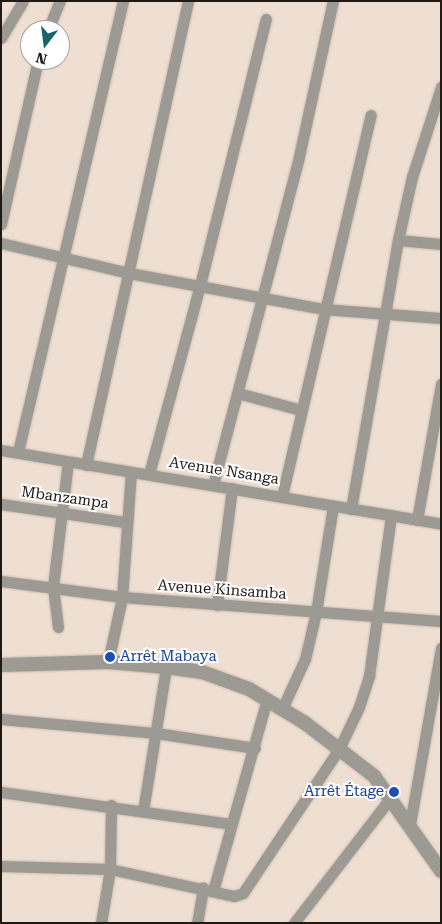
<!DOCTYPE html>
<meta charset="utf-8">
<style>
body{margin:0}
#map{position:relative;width:442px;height:924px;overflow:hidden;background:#eedfd2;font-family:"Roboto Serif",serif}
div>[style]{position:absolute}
.roads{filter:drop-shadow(0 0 1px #c9bcb0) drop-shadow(0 0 1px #c9bcb0)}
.minor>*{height:11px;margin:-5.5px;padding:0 5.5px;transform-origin:5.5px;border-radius:5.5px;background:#9c9a92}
.tertiary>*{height:14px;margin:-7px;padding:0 7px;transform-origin:7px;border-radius:7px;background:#9c9a92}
.dots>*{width:14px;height:14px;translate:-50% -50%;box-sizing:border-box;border:2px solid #fff;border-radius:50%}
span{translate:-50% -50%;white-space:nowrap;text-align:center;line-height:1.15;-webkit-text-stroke:4px #fff;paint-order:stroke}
.street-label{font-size:15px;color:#1f1a15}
.transit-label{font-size:15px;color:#164399}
.left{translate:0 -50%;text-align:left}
.right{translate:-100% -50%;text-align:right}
.frame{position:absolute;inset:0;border:2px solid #1f1a15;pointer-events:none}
.north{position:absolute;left:20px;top:20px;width:50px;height:50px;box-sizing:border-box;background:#fff;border:1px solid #a5a3a1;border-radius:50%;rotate:195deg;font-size:14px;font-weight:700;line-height:20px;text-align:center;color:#1f1a15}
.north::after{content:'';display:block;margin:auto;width:18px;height:22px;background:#17656b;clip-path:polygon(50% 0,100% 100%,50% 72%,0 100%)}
</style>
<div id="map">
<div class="roads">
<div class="minor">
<div style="left:48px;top:30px;width:31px;rotate:-68deg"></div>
<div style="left:1px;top:38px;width:43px;rotate:-59.3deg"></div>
<div style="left:1px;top:224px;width:168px;rotate:-77.3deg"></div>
<div style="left:398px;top:240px;width:43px;rotate:5.3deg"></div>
<div style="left:1px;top:243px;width:131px;rotate:13.2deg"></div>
<div style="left:129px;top:273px;width:197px;rotate:10.5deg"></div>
<div style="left:323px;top:309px;width:118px;rotate:4.4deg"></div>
<div style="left:238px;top:393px;width:65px;rotate:15.1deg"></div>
<div style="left:1px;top:450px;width:446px;rotate:9.5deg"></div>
<div style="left:18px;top:452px;width:463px;rotate:-76.9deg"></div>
<div style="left:86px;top:465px;width:475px;rotate:-77.6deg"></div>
<div style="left:149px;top:474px;width:196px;rotate:-74.9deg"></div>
<div style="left:200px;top:285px;width:274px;rotate:-76.1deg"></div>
<div style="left:213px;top:485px;width:335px;rotate:-75.3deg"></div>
<div style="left:298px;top:161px;width:164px;rotate:-77.7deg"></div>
<div style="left:282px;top:496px;width:391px;rotate:-76.9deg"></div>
<div style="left:1px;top:504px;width:125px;rotate:8.3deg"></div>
<div style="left:351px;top:509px;width:273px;rotate:-80.1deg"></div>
<div style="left:398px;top:240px;width:65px;rotate:-77.5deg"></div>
<div style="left:412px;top:177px;width:95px;rotate:-72.1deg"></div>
<div style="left:417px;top:520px;width:138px;rotate:-80deg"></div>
<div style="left:1px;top:581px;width:122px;rotate:7.5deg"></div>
<div style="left:122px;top:597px;width:320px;rotate:4.3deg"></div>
<div style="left:217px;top:605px;width:118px;rotate:-82.7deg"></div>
<div style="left:58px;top:627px;width:40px;rotate:-97.1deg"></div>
<div style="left:53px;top:587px;width:126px;rotate:-83.2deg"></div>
<div style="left:108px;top:662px;width:66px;rotate:-77.8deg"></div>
<div style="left:122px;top:597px;width:125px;rotate:-85.9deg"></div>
<div style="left:282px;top:709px;width:55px;rotate:-65.3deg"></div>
<div style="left:305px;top:659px;width:48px;rotate:-76.8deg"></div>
<div style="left:316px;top:612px;width:107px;rotate:-80.9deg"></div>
<div style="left:1px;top:719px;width:156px;rotate:5.2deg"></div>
<div style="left:156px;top:733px;width:100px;rotate:8.6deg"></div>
<div style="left:1px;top:792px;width:232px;rotate:7.9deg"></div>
<div style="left:143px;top:811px;width:146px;rotate:-80.9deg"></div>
<div style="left:410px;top:824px;width:179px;rotate:-80deg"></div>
<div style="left:1px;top:866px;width:109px;rotate:1.6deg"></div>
<div style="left:110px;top:869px;width:127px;rotate:12.3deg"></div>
<div style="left:234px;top:896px;width:9px;rotate:-18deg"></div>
<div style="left:243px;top:893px;width:173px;rotate:-56.3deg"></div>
<div style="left:339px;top:749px;width:47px;rotate:-64.5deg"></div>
<div style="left:359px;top:707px;width:33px;rotate:-72deg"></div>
<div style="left:369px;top:676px;width:162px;rotate:-82.2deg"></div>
<div style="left:213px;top:891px;width:199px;rotate:-74.3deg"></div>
<div style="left:101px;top:923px;width:55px;rotate:-80.5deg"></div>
<div style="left:110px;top:869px;width:64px;rotate:-89.1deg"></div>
<div style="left:197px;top:923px;width:36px;rotate:-80deg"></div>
<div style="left:294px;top:923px;width:159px;rotate:-52.4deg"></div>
</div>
<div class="tertiary">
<div style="left:1px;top:665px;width:107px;rotate:-1.6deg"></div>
<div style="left:108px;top:662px;width:58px;rotate:4.9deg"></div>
<div style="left:166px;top:667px;width:36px;rotate:8deg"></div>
<div style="left:202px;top:672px;width:50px;rotate:19.9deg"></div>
<div style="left:249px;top:689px;width:66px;rotate:31.3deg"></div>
<div style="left:305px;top:723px;width:87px;rotate:37.5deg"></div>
<div style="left:374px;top:776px;width:116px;rotate:54.8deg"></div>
</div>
</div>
<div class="dots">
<div style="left:110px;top:657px;background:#1a4fb4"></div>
<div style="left:394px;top:792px;background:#1a4fb4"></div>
</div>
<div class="street-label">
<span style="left:224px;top:471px;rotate:9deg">Avenue Nsanga</span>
<span style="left:65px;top:498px;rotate:8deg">Mbanzampa</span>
<span style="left:222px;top:590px;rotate:4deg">Avenue Kinsamba</span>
</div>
<div class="transit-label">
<span class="left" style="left:120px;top:657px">Arrêt Mabaya</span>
<span class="right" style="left:384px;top:792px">Arrêt Étage</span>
</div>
<div class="frame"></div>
<div class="north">N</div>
</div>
